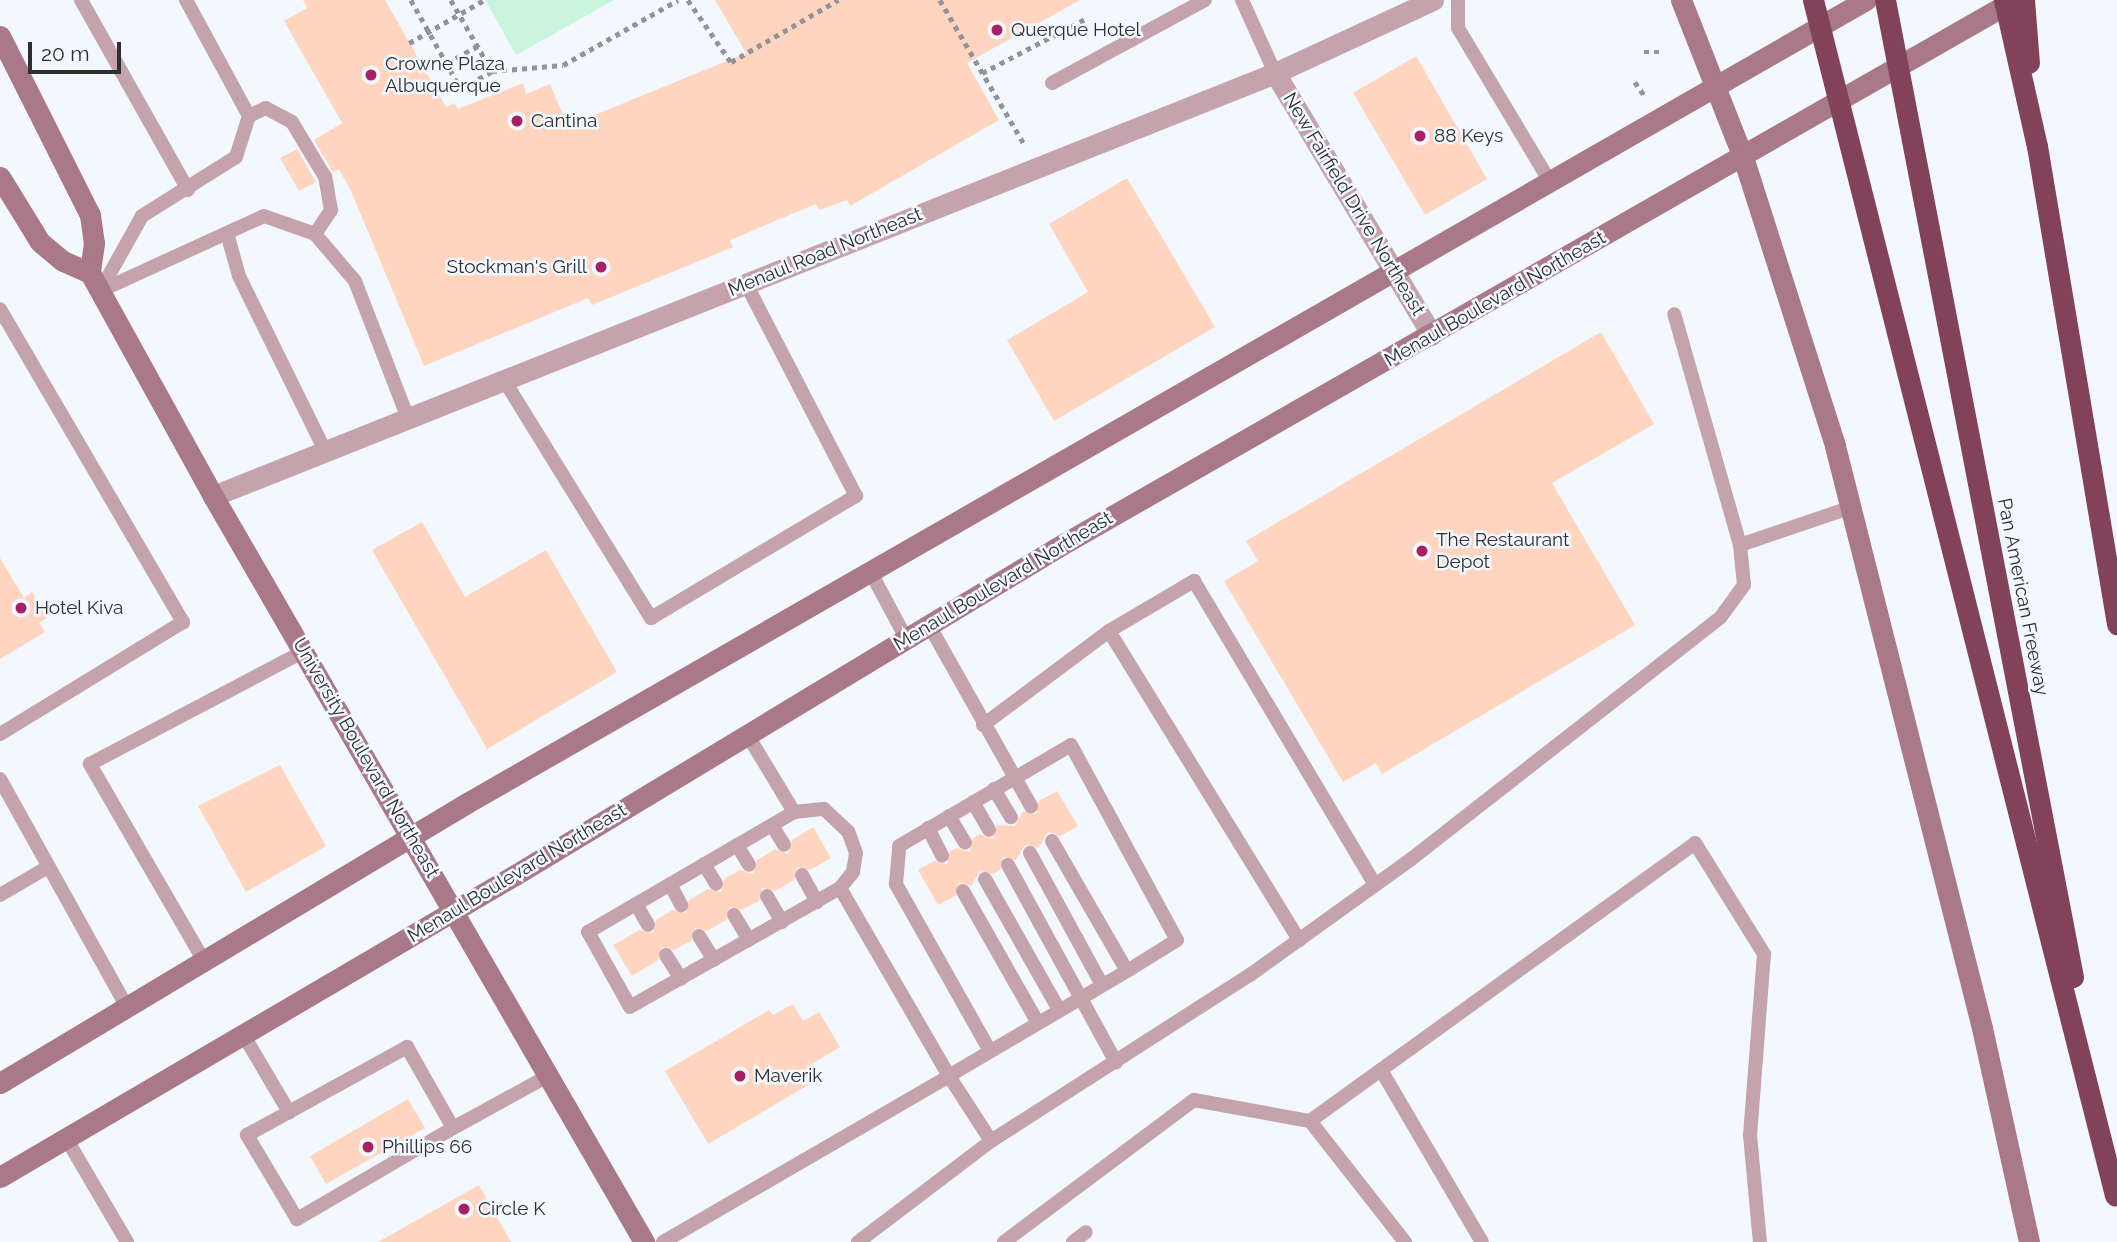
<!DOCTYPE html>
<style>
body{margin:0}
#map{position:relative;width:2117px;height:1242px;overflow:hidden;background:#f3f8fe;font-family:Raleway,sans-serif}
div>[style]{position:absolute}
.green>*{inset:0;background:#c8f5db}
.building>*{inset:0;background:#ffd5bf}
.path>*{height:4.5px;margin-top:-2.25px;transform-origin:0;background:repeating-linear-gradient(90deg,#919498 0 5px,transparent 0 10px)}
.lane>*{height:14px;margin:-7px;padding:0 7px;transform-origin:7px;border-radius:7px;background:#c4a3ad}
.street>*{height:21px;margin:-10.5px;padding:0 10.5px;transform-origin:10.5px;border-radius:10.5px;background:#c4a3ad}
.secondary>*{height:21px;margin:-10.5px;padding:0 10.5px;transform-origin:10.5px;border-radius:10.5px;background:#a97989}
.highway>*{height:21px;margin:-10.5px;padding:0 10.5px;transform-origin:10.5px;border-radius:10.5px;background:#82425a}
.dots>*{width:19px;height:19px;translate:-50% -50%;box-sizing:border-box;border:4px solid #f3f8fe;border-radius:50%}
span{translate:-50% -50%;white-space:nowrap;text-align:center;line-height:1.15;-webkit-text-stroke:5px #f3f8fe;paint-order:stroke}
.poi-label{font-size:19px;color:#2d2f31}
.left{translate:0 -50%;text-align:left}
.right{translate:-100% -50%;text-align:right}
.street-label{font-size:19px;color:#2d2f31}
.scale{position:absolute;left:28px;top:42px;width:93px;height:32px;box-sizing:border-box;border:4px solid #2d2f31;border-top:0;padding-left:9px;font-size:21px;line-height:24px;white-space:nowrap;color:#2d2f31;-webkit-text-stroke:5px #f3f8fe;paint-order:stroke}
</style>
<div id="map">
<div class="green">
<div style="clip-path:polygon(485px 0,614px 0,516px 55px)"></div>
</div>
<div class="building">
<div style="clip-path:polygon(303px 0,385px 0,446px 107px,454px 103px,458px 109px,523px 83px,526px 94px,550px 84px,568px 126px,746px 53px,715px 0,1080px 0,967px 63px,999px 120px,850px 206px,847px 200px,819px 210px,816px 204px,730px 240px,733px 247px,592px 305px,588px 298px,424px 366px,351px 191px,339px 169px,333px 172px,314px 140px,342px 123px,284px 21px,307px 8px)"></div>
<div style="clip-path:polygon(1416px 56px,1487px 179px,1425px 215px,1353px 93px)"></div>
<div style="clip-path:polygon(297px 149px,316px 182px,299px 191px,280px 158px)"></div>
<div style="clip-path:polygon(1127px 178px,1215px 327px,1054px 421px,1007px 340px,1088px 292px,1049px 224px)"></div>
<div style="clip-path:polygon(1601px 332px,1654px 424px,1552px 483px,1635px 625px,1382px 774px,1376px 763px,1343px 782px,1224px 581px,1258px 561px,1246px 541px)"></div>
<div style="clip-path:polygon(422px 522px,465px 597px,546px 550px,617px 672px,487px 749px,372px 550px)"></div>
<div style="clip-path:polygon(0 558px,24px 598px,32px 592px,47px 618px,39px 623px,45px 632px,0 659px)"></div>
<div style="clip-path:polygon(280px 765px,326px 846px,246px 892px,198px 806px)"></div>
<div style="clip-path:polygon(1057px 791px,1078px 826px,1060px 836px,1048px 832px,1038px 848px,1025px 845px,1016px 860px,1003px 857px,1000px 870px,993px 874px,980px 871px,971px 886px,959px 882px,955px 896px,938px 905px,918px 870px,934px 861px,947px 864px,950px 851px,957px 848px,969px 852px,973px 838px,980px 834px,993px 839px,997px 825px,1015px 826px,1023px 811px,1036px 814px,1039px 801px)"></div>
<div style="clip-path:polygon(813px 827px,831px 858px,810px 870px,797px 867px,794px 880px,775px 891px,762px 888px,759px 901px,742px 910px,729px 907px,726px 920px,707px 931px,695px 928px,691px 941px,674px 950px,662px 947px,658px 960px,632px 976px,613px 945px,640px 930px,653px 933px,656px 920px,673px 910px,686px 913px,689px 900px,708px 889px,721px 892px,724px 879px,740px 870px,753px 874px,757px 860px,775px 849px,788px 854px,792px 840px)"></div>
<div style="clip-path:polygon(793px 1004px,803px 1021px,819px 1012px,840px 1047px,807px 1067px,815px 1081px,708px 1144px,665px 1071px,769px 1010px,773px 1015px)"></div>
<div style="clip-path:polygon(408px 1099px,425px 1128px,326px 1184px,310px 1156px)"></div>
<div style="clip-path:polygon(479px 1185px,511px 1242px,378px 1242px)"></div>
</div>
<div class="path">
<div style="left:411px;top:0;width:102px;rotate:60.7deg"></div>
<div style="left:461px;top:89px;width:36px;rotate:-30deg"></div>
<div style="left:492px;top:71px;width:71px;rotate:-4.8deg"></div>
<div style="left:563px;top:65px;width:132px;rotate:-29.5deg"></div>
<div style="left:451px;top:0;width:82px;rotate:60deg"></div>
<div style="left:688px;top:0;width:75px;rotate:55.3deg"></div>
<div style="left:731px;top:62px;width:124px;rotate:-30.1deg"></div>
<div style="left:940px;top:0;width:167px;rotate:59.7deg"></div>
<div style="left:409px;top:43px;width:86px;rotate:-29.8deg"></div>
<div style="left:1644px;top:52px;width:19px"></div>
<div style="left:447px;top:63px;width:35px;rotate:-29deg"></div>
<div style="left:982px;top:73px;width:119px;rotate:-27.6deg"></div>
<div style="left:1635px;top:82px;width:16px;rotate:55deg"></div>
</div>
<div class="lane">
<div style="left:81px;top:0;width:218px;rotate:60.6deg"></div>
<div style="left:186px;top:0;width:132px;rotate:61.5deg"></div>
<div style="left:1242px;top:0;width:80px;rotate:65.7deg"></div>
<div style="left:1458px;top:0;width:28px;rotate:90deg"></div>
<div style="left:1458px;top:28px;width:179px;rotate:59.1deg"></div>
<div style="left:1052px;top:83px;width:174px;rotate:-28.5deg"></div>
<div style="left:227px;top:233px;width:45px;rotate:74.4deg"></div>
<div style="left:239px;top:276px;width:195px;rotate:63.8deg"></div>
<div style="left:315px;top:234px;width:29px;rotate:-56deg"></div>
<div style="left:331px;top:210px;width:34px;rotate:-100deg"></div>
<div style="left:325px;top:177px;width:64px;rotate:-121deg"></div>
<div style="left:292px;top:122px;width:30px;rotate:-152deg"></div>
<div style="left:266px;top:108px;width:19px;rotate:155deg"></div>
<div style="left:249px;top:116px;width:43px;rotate:107.6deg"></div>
<div style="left:236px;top:157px;width:111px;rotate:147.9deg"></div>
<div style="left:142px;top:216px;width:86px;rotate:119.2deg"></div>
<div style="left:100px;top:291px;width:180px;rotate:-24.6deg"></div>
<div style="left:264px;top:216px;width:54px;rotate:19.4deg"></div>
<div style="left:315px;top:234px;width:62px;rotate:49.6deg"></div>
<div style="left:355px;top:281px;width:147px;rotate:68.9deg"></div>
<div style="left:0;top:309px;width:363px;rotate:59.7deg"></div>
<div style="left:183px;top:622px;width:215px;rotate:148.5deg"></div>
<div style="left:504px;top:380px;width:280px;rotate:58.3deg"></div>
<div style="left:651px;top:618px;width:239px;rotate:-30.8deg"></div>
<div style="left:856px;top:496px;width:239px;rotate:-117.4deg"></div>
<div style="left:1740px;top:545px;width:118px;rotate:-18.7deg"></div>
<div style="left:870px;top:571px;width:76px;rotate:61.8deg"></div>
<div style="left:929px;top:625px;width:208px;rotate:60.6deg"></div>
<div style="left:1109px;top:631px;width:363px;rotate:58.4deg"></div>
<div style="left:983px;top:725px;width:157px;rotate:-36.7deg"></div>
<div style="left:1109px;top:631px;width:99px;rotate:-30.5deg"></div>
<div style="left:1194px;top:581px;width:354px;rotate:59.2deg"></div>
<div style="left:0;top:779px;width:261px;rotate:60.9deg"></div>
<div style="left:994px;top:789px;width:33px;rotate:59deg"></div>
<div style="left:973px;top:802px;width:32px;rotate:60deg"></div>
<div style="left:794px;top:812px;width:30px;rotate:-6deg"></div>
<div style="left:824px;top:809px;width:33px;rotate:43deg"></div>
<div style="left:848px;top:831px;width:23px;rotate:70deg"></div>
<div style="left:856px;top:853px;width:19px;rotate:99deg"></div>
<div style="left:853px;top:872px;width:21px;rotate:129deg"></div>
<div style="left:949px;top:816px;width:31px;rotate:59deg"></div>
<div style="left:772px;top:825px;width:23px;rotate:59deg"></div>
<div style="left:928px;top:828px;width:31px;rotate:63deg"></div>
<div style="left:1052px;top:841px;width:150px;rotate:60deg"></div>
<div style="left:737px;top:845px;width:23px;rotate:59deg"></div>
<div style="left:1030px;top:853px;width:150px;rotate:61.4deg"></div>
<div style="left:704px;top:864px;width:23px;rotate:59deg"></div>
<div style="left:1008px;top:865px;width:225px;rotate:61.3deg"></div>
<div style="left:802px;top:875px;width:31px;rotate:61deg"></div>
<div style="left:985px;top:879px;width:150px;rotate:60.5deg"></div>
<div style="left:670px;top:884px;width:24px;rotate:62deg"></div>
<div style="left:963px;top:891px;width:152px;rotate:60.4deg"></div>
<div style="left:0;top:895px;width:56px;rotate:-30.3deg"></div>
<div style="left:767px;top:896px;width:30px;rotate:60deg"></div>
<div style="left:636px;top:904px;width:24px;rotate:60deg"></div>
<div style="left:734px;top:915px;width:29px;rotate:59deg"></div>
<div style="left:699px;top:936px;width:28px;rotate:58deg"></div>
<div style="left:666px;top:955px;width:28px;rotate:58deg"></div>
<div style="left:204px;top:961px;width:228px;rotate:-120.1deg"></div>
<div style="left:90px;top:764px;width:242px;rotate:-27.8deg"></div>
<div style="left:243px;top:1034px;width:91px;rotate:59.5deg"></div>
<div style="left:990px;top:1051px;width:192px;rotate:-119.4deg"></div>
<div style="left:896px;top:884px;width:38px;rotate:-85deg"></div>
<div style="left:899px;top:846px;width:199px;rotate:-30.4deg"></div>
<div style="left:1071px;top:745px;width:222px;rotate:61.5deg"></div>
<div style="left:1177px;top:940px;width:59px;rotate:148.2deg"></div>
<div style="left:1127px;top:971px;width:207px;rotate:149.5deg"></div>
<div style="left:949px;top:1076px;width:77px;rotate:57.1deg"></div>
<div style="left:1381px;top:1070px;width:199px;rotate:59.6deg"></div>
<div style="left:453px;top:1128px;width:181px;rotate:149.7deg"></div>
<div style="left:297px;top:1219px;width:98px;rotate:-120.8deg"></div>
<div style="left:247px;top:1135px;width:183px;rotate:-28.8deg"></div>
<div style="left:407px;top:1047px;width:93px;rotate:60.4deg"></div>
<div style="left:453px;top:1128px;width:111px;rotate:-28.7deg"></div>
<div style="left:66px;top:1138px;width:121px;rotate:59.6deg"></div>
<div style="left:663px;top:1242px;width:331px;rotate:-30.1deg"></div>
<div style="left:949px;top:1076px;width:217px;rotate:-120.1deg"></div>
<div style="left:840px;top:888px;width:241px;rotate:150.5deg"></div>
<div style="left:630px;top:1007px;width:86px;rotate:-119.2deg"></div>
<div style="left:588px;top:932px;width:238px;rotate:-30.2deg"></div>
<div style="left:794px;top:812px;width:91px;rotate:-121.1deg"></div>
<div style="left:858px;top:1242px;width:167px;rotate:-37.2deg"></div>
<div style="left:991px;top:1141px;width:308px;rotate:-32.7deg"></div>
<div style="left:1250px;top:975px;width:197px;rotate:-35.7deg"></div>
<div style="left:1410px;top:860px;width:393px;rotate:-38deg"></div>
<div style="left:1720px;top:618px;width:41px;rotate:-54deg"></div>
<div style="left:1744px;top:585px;width:40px;rotate:-95.7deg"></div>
<div style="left:1740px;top:545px;width:240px;rotate:-105.9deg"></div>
<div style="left:1004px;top:1242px;width:237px;rotate:-36.8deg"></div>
<div style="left:1194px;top:1100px;width:118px;rotate:10.3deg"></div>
<div style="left:1073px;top:1242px;width:16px;rotate:-38deg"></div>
<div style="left:1405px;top:1242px;width:154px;rotate:-128.1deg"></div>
<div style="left:1310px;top:1121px;width:475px;rotate:-35.8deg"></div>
<div style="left:1695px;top:843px;width:131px;rotate:58.1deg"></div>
<div style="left:1764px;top:954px;width:182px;rotate:94.4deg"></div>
<div style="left:1750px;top:1135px;width:107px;rotate:84.7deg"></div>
</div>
<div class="street">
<div style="left:1275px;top:73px;width:305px;rotate:59.1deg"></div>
<div style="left:213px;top:496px;width:1143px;rotate:-21.72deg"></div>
<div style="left:1275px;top:73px;width:174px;rotate:-24.8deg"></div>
</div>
<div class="secondary">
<div style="left:1681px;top:0;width:169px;rotate:68.5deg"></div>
<div style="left:1743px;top:157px;width:303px;rotate:72.3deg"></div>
<div style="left:1835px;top:446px;width:600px;rotate:75.82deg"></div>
<div style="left:1982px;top:1028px;width:219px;rotate:77.6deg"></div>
<div style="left:0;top:36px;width:200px;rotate:63.3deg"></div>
<div style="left:90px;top:215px;width:28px;rotate:82deg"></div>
<div style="left:94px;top:243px;width:30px;rotate:98deg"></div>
<div style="left:0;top:177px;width:76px;rotate:58.4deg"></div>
<div style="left:40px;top:242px;width:30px;rotate:40deg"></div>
<div style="left:63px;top:261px;width:30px;rotate:24deg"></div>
<div style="left:90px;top:273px;width:255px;rotate:61.1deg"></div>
<div style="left:213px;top:496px;width:862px;rotate:59.98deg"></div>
<div style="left:0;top:1083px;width:545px;rotate:-30.95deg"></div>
<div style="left:467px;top:803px;width:1613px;rotate:-29.86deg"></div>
<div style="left:0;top:1177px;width:597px;rotate:-30.39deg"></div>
<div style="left:515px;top:875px;width:634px;rotate:-31.13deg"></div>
<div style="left:1058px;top:547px;width:1101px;rotate:-29.78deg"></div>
</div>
<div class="highway">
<div style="left:1813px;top:0;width:1233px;rotate:75.82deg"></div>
<div style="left:1885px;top:0;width:995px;rotate:79.11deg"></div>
<div style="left:2004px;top:0;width:150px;rotate:77.3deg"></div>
<div style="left:2037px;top:146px;width:485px;rotate:80.5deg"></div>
<div style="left:2024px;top:0;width:63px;rotate:85.5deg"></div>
</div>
<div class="dots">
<div style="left:997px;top:30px;background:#a91f64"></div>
<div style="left:371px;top:75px;background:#a91f64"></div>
<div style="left:517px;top:121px;background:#a91f64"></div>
<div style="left:1420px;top:136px;background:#a91f64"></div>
<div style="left:601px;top:267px;background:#a91f64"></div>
<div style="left:1422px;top:551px;background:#a91f64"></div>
<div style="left:21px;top:608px;background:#a91f64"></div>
<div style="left:740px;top:1076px;background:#a91f64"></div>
<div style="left:368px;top:1147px;background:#a91f64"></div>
<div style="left:464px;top:1209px;background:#a91f64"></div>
</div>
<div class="poi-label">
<span class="left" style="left:1011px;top:30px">Querque Hotel</span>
<span class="left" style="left:385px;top:75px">Crowne Plaza<br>Albuquerque</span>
<span class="left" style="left:531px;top:121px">Cantina</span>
<span class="left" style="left:1434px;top:136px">88 Keys</span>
<span class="right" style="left:587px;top:267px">Stockman's Grill</span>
<span class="left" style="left:1436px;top:551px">The Restaurant<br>Depot</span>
<span class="left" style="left:35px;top:608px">Hotel Kiva</span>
<span class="left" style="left:754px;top:1076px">Maverik</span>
<span class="left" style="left:382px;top:1147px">Phillips 66</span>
<span class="left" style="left:478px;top:1209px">Circle K</span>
</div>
<div class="street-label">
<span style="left:1354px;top:204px;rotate:59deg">New Fairfield Drive Northeast</span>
<span style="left:825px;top:252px;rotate:-22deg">Menaul Road Northeast</span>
<span style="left:1495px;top:299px;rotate:-30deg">Menaul Boulevard Northeast</span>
<span style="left:1003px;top:581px;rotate:-31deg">Menaul Boulevard Northeast</span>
<span style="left:2023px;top:597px;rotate:79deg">Pan American Freeway</span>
<span style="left:366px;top:758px;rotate:60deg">University Boulevard Northeast</span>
<span style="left:517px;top:873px;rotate:-31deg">Menaul Boulevard Northeast</span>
</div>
<div class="scale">20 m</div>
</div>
